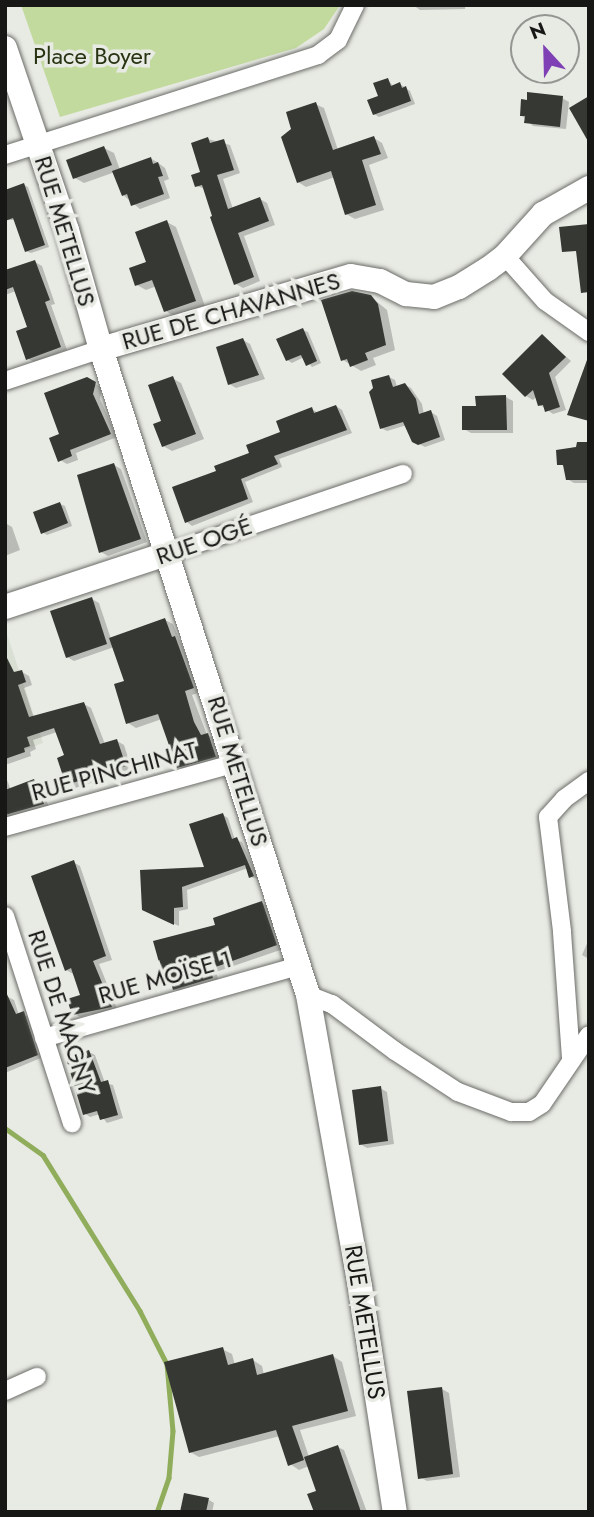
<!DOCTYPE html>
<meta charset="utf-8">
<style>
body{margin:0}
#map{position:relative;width:594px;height:1517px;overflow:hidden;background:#e8eae4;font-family:Jost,sans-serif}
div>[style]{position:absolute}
.built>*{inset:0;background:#dadfd3}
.green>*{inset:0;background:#c3da9f}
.shadow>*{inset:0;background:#0003}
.stream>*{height:4.5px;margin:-2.25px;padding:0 2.25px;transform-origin:2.25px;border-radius:2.25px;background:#90ad5c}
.building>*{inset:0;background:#363833}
.roads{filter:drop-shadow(0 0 2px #6b6d68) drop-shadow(0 0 2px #6b6d68)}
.street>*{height:18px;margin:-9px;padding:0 9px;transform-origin:9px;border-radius:9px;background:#fff}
.secondary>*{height:24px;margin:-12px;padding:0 12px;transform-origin:12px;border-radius:12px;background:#fff}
span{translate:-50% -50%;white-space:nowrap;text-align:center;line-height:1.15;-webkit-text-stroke:7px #e8eae4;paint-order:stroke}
.park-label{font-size:24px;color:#273311}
.street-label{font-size:24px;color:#171816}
.frame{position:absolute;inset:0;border:7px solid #171816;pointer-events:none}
.north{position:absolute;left:510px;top:14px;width:70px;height:70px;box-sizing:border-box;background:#e8eae4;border:2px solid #949692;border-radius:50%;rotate:338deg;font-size:19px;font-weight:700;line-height:28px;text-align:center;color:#171816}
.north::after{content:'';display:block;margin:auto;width:24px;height:32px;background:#7f40b5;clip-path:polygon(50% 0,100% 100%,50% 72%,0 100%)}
</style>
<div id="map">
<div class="built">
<div style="clip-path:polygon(5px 628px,43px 743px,5px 757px)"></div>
</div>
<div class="green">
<div style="clip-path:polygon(21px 5px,340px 5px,324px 29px,296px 48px,60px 117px)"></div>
</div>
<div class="shadow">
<div style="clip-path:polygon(465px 5px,465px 9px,420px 10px,413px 5px)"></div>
<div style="clip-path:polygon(388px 80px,394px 87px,400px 84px,410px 91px,415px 104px,379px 117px,374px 114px)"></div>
<div style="clip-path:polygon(562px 98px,569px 102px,566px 129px,533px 126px,521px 115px)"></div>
<div style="clip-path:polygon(315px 104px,324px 108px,338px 150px,374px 138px,382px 143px,388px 158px,369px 165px,384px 210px,355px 219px,346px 214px,335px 177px,306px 187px,298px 182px,294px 130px)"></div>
<div style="clip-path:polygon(208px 139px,230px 145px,240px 173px,223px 179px,233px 209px,260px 199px,267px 203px,275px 225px,244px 236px,260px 281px,243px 288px,236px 284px,206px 189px,196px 186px,202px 173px)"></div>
<div style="clip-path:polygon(104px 148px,114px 153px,120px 170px,150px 158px,157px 162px,165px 168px,169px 179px,164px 181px,170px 198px,140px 209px,123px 195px,115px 172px,84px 183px,75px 178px)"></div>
<div style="clip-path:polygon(24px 185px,28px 187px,49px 247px,31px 253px,26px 251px,15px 220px,6px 220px)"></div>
<div style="clip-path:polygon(167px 222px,176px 227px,205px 306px,175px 317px,166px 311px,157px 286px,146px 290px,137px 285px)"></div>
<div style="clip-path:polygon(35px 262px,42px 266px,55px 304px,51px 305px,67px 350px,34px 362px,27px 358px,29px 328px,16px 291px,5px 295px,5px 272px)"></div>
<div style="clip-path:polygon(370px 296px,387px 310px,395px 350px,373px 358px,376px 365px,361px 371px,343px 360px)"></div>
<div style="clip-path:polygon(303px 330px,308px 332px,321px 363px,312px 367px,304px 357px,292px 363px,287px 360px)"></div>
<div style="clip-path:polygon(543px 336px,571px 361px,555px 377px,566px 410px,553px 414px,540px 405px,537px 396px,533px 400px,526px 396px,504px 374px)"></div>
<div style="clip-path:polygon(243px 340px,250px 344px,265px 379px,236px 388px,229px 384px)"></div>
<div style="clip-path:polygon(389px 377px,395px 380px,397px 387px,405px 385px,411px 388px,422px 404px,424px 415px,431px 412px,437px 416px,445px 440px,425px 447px,413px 441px,407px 425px,387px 431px,381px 428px)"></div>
<div style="clip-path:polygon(172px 378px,181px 383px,204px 439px,172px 451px,163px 446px,164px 422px)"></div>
<div style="clip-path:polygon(87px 379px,102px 388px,100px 399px,117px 437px,76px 453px,78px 460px,67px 464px,60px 460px)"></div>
<div style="clip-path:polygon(506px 397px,513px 401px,513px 433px,471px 433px,464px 429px,477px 408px)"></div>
<div style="clip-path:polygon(336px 406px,342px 410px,352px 433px,279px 459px,282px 467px,245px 482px,253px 502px,192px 526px,187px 522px,218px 472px,252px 454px,312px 409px,318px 413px)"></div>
<div style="clip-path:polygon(589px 444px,589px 483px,574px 483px,567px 479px,565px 467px,559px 463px,558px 451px)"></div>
<div style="clip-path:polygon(114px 465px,121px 469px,147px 542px,108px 556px,101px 552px)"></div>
<div style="clip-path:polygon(60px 504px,65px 506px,72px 526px,47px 535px,42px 532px)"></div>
<div style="clip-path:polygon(7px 524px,12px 527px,20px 550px,5px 556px)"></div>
<div style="clip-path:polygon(92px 599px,99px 603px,111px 639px,165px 620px,173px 624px,201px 692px,192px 695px,207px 735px,216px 739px,223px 761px,186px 771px,178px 766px,162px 719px,136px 728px,128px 723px,126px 682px,114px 647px,74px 661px,67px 657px)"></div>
<div style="clip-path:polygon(5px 663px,9px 676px,22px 672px,29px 676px,32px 685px,24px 688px,34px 718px,84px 704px,91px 708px,105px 744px,117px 741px,124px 745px,132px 770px,75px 788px,68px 784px,66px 757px,57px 732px,33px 740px,36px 749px,30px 752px,31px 756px,5px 765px)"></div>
<div style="clip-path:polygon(5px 775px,11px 790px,34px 781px,40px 784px,49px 807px,5px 821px)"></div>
<div style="clip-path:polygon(223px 815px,228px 818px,235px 840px,242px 842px,259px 879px,251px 877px,248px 868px,187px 890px,188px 909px,179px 911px,179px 926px,149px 912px,206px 868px)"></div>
<div style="clip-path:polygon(73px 862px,80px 866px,112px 960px,99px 964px,118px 1011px,96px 1017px,91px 1014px,80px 1017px,73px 1013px,82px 996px,73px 974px,66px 970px)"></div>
<div style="clip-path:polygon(262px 903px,269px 907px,283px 949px,216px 972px,219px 982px,181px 993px,174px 989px,171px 976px,163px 972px,218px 926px)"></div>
<div style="clip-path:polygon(589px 939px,589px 959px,582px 955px)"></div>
<div style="clip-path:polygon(8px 997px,14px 1000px,19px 1015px,29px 1016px,43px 1057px,5px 1073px,5px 998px)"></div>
<div style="clip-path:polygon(89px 1052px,95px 1055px,105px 1083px,113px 1085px,123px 1118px,107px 1123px,100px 1114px,90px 1117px,84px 1113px)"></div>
<div style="clip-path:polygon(380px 1088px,387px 1092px,394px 1144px,367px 1148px,360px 1144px)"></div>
<div style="clip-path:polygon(222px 1349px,232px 1354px,235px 1365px,253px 1360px,262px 1366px,264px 1375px,333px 1356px,342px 1362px,356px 1416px,300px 1430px,309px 1457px,338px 1447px,344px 1450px,367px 1512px,316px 1512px,318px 1492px,309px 1466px,299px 1470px,290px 1464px,280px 1436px,199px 1457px,190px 1452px)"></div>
<div style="clip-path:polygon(442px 1389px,449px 1393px,460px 1477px,427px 1481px,420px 1477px)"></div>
<div style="clip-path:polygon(209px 1500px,214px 1503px,212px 1512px,183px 1512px)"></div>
</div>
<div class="stream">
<div style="left:5px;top:1128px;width:47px;rotate:35.4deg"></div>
<div style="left:43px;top:1155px;width:184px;rotate:58.1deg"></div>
<div style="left:140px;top:1311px;width:59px;rotate:63deg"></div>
<div style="left:167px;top:1364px;width:67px;rotate:84.9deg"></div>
<div style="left:173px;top:1431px;width:47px;rotate:94.9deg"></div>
<div style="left:169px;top:1478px;width:36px;rotate:109deg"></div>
</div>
<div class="building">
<div style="clip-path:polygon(388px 78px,391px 86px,400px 82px,402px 88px,406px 86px,411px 101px,373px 115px,367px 100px,378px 96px,373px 83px)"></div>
<div style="clip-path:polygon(527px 92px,563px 96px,560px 127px,524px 123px,525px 116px,520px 116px,521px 99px,527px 100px)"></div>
<div style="clip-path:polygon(589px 96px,589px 143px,569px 108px)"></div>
<div style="clip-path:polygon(316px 102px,333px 150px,374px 136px,381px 154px,362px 160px,376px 205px,345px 215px,331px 171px,297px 183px,281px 137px,291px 129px,286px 112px)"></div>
<div style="clip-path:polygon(208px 137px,210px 143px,224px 139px,234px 170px,217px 175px,228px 209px,260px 197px,269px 221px,238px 233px,254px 277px,234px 285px,210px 217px,212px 216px,202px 185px,195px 187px,191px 175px,200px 172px,191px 143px)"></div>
<div style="clip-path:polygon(104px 146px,112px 165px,73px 179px,66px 160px)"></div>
<div style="clip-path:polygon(151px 157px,153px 164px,158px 162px,163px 176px,158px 177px,164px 194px,131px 206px,127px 194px,122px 196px,112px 171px)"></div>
<div style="clip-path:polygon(24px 183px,45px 245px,25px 252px,13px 218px,5px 221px,5px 190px)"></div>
<div style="clip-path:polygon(167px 220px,196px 301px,164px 312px,152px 280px,135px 286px,129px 268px,146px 262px,135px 232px)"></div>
<div style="clip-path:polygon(589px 224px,589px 292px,581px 293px,576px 251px,562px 252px,559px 227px)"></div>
<div style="clip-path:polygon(35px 260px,50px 300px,45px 302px,61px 347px,26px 360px,16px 331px,27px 327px,13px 287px,5px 290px,5px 270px)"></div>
<div style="clip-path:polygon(352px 291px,371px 295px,378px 304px,386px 345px,365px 353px,368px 360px,350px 367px,347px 359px,341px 361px,321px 300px)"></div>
<div style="clip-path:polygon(303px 328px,317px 361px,306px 366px,301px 355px,286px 361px,276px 339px)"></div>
<div style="clip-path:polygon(542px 334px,566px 357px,549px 373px,560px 407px,545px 412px,543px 405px,538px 406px,533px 390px,525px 397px,502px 374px)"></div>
<div style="clip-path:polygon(243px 338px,259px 375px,228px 385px,216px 347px)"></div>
<div style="clip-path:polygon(587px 360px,589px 360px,589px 421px,567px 415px)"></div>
<div style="clip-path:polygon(389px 375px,393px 387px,405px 383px,416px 399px,419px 414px,431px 410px,440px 437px,418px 445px,412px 442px,403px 422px,380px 429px,369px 392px,373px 388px,371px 380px)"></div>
<div style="clip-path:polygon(173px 376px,196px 434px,162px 447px,153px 424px,161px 421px,148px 385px)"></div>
<div style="clip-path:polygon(87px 377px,96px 382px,93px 394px,111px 434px,70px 450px,72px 456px,58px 462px,49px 438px,59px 434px,44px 393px)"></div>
<div style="clip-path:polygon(506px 395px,507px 430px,462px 430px,462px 406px,476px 406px,475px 396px)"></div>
<div style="clip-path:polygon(336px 405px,347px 430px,274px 456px,278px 464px,241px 479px,248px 499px,185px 523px,172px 487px,216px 471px,214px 466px,249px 453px,246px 445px,280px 432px,276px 421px,312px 407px,314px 413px)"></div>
<div style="clip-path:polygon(577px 442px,589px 442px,589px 480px,566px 480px,563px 465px,557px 465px,556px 450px,576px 447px)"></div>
<div style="clip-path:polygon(114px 463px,141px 539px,99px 553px,77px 475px)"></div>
<div style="clip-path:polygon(60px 502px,68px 523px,41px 534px,33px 512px)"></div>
<div style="clip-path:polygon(92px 597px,107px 644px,66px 658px,50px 611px)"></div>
<div style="clip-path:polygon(165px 618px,172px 637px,175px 636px,194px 688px,185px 691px,194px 722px,201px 735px,208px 733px,216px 757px,177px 768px,158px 714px,126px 724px,114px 684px,124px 681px,109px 638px)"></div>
<div style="clip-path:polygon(5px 654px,14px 672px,22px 670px,26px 682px,18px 685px,29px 717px,84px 702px,100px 744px,117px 739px,126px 766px,66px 785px,57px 758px,64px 755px,54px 728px,27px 737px,30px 746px,24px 748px,25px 752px,5px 759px)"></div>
<div style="clip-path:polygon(34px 779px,44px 804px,5px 815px,5px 790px)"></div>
<div style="clip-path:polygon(223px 813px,232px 839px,237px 837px,254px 876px,249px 878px,245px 865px,182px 887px,183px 907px,174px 908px,174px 925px,142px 910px,140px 870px,204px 867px,189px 824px)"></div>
<div style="clip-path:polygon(74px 860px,106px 956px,93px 961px,112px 1007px,72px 1015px,67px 999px,80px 995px,71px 968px,65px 971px,31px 876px)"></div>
<div style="clip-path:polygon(262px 901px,277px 945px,210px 969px,213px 978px,173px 990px,168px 971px,162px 973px,153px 941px,215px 925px,213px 918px)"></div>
<div style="clip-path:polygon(5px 990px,16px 1014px,24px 1011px,38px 1055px,5px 1068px)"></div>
<div style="clip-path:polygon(89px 1050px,101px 1082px,108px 1080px,118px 1115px,100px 1120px,97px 1111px,83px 1115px,66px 1058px)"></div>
<div style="clip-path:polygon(381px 1086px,388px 1141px,359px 1145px,352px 1090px)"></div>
<div style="clip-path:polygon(223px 1347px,228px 1365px,253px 1358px,257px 1375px,333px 1354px,348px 1411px,292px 1426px,304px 1460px,288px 1466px,276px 1430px,189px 1453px,164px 1362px)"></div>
<div style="clip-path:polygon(442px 1387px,453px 1474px,418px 1479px,407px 1391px)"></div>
<div style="clip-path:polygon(338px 1445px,361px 1512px,314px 1512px,307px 1494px,316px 1491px,304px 1457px)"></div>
<div style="clip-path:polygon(184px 1493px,209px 1498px,206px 1512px,180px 1512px)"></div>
</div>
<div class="roads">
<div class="street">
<div style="left:5px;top:155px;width:329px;rotate:-17.7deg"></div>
<div style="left:318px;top:55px;width:25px;rotate:-37deg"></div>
<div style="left:338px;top:40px;width:39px;rotate:-64deg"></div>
<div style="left:505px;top:256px;width:60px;rotate:48.4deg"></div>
<div style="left:545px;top:301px;width:54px;rotate:35.2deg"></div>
<div style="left:5px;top:381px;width:101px;rotate:-18.4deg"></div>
<div style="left:169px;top:553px;width:247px;rotate:-18.7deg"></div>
<div style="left:5px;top:827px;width:240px;rotate:-15.5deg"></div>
<div style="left:5px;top:916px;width:218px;rotate:72.1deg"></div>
<div style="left:308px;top:995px;width:26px;rotate:21deg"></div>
<div style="left:332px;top:1004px;width:79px;rotate:36.7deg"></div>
<div style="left:395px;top:1051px;width:75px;rotate:33.1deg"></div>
<div style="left:458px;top:1092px;width:57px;rotate:20.7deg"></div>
<div style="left:511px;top:1112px;width:18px"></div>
<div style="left:529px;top:1112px;width:15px;rotate:-32deg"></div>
<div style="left:542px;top:1104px;width:83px;rotate:-55.7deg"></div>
<div style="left:44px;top:1038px;width:265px;rotate:-15.8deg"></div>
<div style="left:571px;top:1058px;width:127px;rotate:-94.1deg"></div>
<div style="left:562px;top:931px;width:115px;rotate:-97deg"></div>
<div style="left:548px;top:817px;width:24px;rotate:-48deg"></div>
<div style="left:564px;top:799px;width:31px;rotate:-36deg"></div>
<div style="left:5px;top:1391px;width:35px;rotate:-24deg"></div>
</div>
<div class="secondary">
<div style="left:5px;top:48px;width:192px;rotate:71.2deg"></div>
<div style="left:67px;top:230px;width:124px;rotate:74.1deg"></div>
<div style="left:101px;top:349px;width:678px;rotate:72.23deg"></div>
<div style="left:308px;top:995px;width:297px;rotate:79.9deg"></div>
<div style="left:360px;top:1287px;width:228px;rotate:81.2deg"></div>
<div style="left:101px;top:349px;width:260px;rotate:-16.3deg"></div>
<div style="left:351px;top:276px;width:29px;rotate:10deg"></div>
<div style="left:380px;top:281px;width:29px;rotate:27deg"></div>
<div style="left:406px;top:294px;width:28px;rotate:6deg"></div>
<div style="left:434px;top:297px;width:27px;rotate:-22deg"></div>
<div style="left:459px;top:287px;width:34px;rotate:-32deg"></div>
<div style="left:488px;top:269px;width:21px;rotate:-37deg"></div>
<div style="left:505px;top:256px;width:57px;rotate:-47.9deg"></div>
<div style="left:543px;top:214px;width:53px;rotate:-29.5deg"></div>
<div style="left:5px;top:607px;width:173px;rotate:-18.2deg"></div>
</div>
</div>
<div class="park-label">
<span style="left:92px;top:56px">Place Boyer</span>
</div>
<div class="street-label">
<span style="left:65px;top:231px;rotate:73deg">RUE METELLUS</span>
<span style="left:231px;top:311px;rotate:-16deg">RUE DE CHAVANNES</span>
<span style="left:204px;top:541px;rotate:-19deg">RUE OGÉ</span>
<span style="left:114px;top:771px;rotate:-15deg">RUE PINCHINAT</span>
<span style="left:238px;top:771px;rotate:73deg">RUE METELLUS</span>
<span style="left:165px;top:977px;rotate:-16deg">RUE MOÏSE 1</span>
<span style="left:62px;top:1012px;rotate:72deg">RUE DE MAGNY</span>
<span style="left:365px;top:1322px;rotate:81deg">RUE METELLUS</span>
</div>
<div class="frame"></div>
<div class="north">N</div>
</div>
